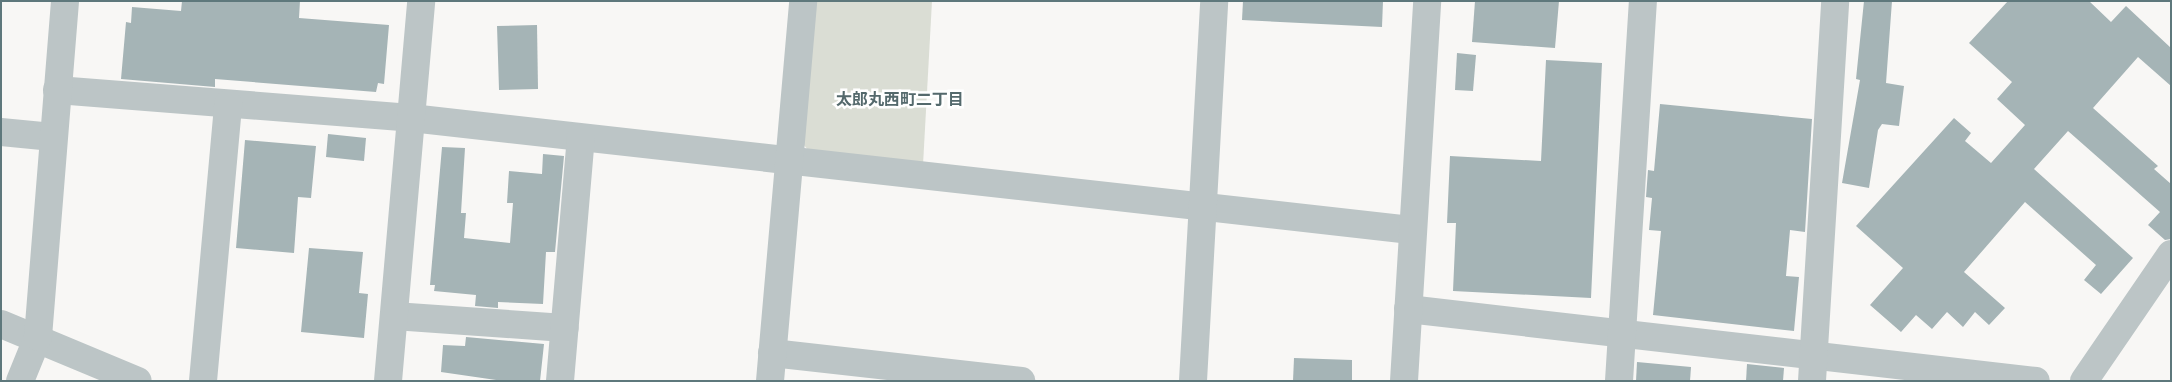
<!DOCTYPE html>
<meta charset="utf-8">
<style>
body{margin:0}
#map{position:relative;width:2172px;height:382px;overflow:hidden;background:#f8f7f5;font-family:Commissioner,"Noto Sans JP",sans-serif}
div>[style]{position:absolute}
.green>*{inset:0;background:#daddd4}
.building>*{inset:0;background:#a5b4b6}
.minor>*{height:28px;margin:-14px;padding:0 14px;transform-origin:14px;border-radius:14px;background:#bcc5c6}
span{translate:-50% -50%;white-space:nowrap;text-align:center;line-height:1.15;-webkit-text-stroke:5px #fff;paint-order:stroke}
.neighbourhood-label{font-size:16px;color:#54696c;font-weight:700}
.frame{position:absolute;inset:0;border:2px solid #5e787c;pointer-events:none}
</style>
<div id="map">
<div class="green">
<div style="clip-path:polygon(815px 1px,932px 1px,923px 165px,810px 152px,802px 143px)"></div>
</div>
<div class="building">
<div style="clip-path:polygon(182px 1px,300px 1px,299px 18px,389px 25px,384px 84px,378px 83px,376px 92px,215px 79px,215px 87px,121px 79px,126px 22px,131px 23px,132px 7px,181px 11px)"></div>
<div style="clip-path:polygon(1243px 1px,1383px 1px,1382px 27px,1242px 20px)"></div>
<div style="clip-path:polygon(1475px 1px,1559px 1px,1555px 48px,1472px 42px)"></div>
<div style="clip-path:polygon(1864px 1px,1892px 1px,1886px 83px,1904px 86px,1899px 126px,1882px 124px,1878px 130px,1869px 188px,1842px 183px,1860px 80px,1856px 79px)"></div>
<div style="clip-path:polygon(2008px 1px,2089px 1px,2111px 22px,2126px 6px,2171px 48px,2171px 86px,2138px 57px,2093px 108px,2158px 166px,2154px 169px,2171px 184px,2171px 239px,2165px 240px,2148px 225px,2160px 212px,2068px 131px,2034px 169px,2133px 258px,2101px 294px,2084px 280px,2096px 265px,2025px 202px,1964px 272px,2005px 308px,1989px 325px,1975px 312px,1963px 327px,1947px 312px,1932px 329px,1916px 315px,1901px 332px,1870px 305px,1903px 268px,1856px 226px,1954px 118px,1971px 133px,1965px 141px,1991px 163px,2025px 125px,1997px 99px,2012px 82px,1969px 43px)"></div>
<div style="clip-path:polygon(537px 25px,538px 89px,499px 90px,497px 26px)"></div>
<div style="clip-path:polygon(1457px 53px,1476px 55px,1473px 91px,1455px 90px)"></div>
<div style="clip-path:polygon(1546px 60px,1602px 63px,1591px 298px,1453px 291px,1456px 223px,1447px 223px,1450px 156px,1541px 161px)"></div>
<div style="clip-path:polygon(1660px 104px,1812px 119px,1805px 232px,1790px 230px,1786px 276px,1799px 277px,1794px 331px,1653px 315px,1661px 231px,1649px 230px,1652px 198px,1646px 197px,1648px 170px,1654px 171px)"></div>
<div style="clip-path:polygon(328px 134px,366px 138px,364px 161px,326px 157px)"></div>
<div style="clip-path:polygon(245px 140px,316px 146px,311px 198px,298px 197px,294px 253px,236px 248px)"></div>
<div style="clip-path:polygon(442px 147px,465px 148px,461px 213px,466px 213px,464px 238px,510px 243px,513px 203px,507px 203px,509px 171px,542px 174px,543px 154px,564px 156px,555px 252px,546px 252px,543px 304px,498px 302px,498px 308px,475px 306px,476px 295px,434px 291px,435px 285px,430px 285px)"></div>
<div style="clip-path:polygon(309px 248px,363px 252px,359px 293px,368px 294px,364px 338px,301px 332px)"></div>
<div style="clip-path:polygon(466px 337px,544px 344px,540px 381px,503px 381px,441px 372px,443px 345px,465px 346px)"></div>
<div style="clip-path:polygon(1294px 358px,1352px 360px,1352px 381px,1293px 381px)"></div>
<div style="clip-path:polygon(1637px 362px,1691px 367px,1690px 381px,1636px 381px)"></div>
<div style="clip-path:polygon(1747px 364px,1784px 368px,1783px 381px,1746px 381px)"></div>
</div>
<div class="minor">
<div style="left:57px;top:90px;width:355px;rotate:4.5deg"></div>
<div style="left:411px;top:118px;width:1006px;rotate:6.39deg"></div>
<div style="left:1px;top:132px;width:52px;rotate:5.5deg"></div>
<div style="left:1408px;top:309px;width:632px;rotate:6.54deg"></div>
<div style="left:394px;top:316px;width:171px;rotate:4deg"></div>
<div style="left:1px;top:324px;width:148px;rotate:22.6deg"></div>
<div style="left:772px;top:353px;width:251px;rotate:6.4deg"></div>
<div style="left:20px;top:381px;width:48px;rotate:-67.8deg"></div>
<div style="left:38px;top:337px;width:337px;rotate:-85.4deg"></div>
<div style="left:203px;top:381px;width:278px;rotate:-84.8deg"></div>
<div style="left:388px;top:381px;width:381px;rotate:-85deg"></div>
<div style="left:560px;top:381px;width:244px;rotate:-85.1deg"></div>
<div style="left:770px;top:381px;width:381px;rotate:-85deg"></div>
<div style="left:1193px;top:381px;width:381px;rotate:-86.8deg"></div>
<div style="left:1404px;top:381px;width:381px;rotate:-86.5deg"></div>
<div style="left:1619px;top:381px;width:381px;rotate:-86.4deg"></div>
<div style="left:1812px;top:381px;width:381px;rotate:-86.5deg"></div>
<div style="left:2084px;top:381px;width:154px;rotate:-55.6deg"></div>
</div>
<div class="neighbourhood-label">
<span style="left:900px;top:99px">太郎丸西町二丁目</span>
</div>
<div class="frame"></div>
</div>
